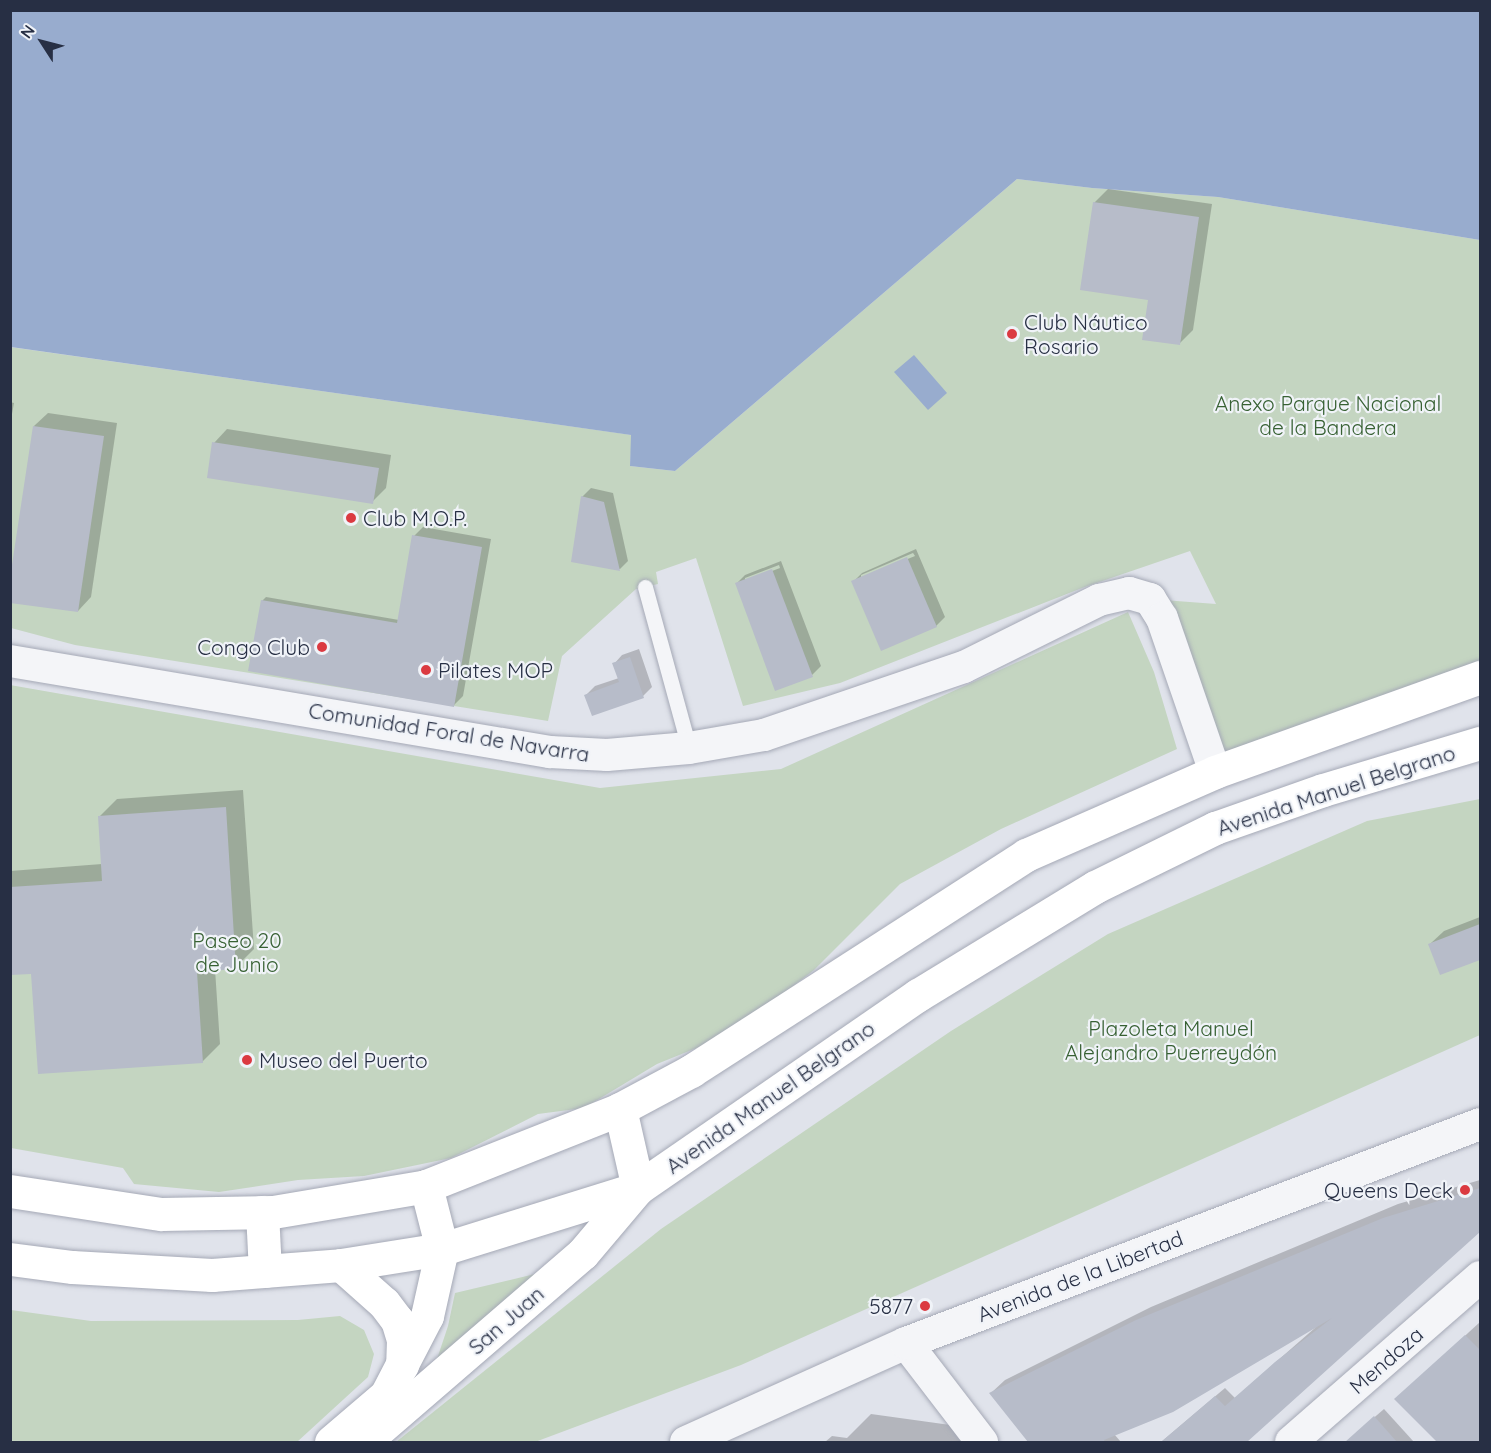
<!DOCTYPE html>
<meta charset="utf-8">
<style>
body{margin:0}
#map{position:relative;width:1491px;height:1453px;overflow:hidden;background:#e0e3eb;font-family:Quicksand,sans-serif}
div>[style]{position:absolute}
.green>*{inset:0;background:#c4d5c1}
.water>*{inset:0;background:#98acce}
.shadow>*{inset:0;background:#0003}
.building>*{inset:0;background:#b7bcc9}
.roads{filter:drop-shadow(0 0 2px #a5a9b6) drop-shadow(0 0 2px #a5a9b6)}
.lane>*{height:15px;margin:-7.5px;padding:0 7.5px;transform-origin:7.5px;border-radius:7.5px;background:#f4f5f8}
.street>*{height:32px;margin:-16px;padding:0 16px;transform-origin:16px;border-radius:16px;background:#f4f5f8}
.secondary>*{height:33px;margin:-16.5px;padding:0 16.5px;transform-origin:16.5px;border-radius:16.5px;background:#fff}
.primary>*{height:33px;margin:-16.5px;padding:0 16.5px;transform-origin:16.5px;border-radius:16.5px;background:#fff}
.dots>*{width:16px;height:16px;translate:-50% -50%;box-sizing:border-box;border:3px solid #f0f3f8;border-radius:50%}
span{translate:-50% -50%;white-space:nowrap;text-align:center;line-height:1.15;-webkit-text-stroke:4.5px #f0f3f8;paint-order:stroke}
.poi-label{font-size:21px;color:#272f44}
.left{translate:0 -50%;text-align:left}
.right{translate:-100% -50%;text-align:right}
.park-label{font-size:21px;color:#376133}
.street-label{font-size:21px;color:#272f44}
.frame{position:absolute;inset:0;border:12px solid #272f44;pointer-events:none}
.north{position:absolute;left:12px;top:12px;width:60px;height:60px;-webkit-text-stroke:4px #f0f3f8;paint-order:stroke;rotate:306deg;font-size:16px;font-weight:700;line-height:24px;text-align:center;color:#272f44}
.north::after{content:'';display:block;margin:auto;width:21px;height:27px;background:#272f44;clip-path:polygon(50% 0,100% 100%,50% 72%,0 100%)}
</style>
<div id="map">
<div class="green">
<div style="clip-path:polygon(1017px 179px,1092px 188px,1218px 197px,1480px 240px,1480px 677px,1215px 772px,1150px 599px,1216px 604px,1190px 551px,1082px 588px,840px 683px,743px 706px,696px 558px,656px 572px,658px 584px,636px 589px,562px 656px,548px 721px,75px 645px,11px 628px,10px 347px,632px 435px,630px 466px,675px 471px)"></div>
<div style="clip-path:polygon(1128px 612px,1154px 672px,1177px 749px,1001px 829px,900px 884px,814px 970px,731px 1034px,657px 1064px,584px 1108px,538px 1114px,451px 1158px,364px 1176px,298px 1180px,219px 1192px,134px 1184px,123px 1168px,11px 1148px,10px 685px,600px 788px,781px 769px)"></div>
<div style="clip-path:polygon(1480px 799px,1480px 1035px,741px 1365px,535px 1442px,396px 1442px,661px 1229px,951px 1031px,1108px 934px,1367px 821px)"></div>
<div style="clip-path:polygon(539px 1273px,435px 1365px,448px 1326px,455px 1293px)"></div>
<div style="clip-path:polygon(11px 1310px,91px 1321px,298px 1320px,340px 1316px,364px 1330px,374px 1354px,368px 1377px,297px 1442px,11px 1442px)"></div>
</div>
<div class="water">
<div style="clip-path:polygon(11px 10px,1480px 11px,1480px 240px,1218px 197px,1092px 188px,1017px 179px,675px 471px,630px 466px,631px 435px,11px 347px)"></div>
<div style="clip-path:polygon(914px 355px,947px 393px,928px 410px,894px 372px)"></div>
</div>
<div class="shadow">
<div style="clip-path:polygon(1108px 189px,1212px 204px,1193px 330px,1180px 343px,1150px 299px,1094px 203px)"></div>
<div style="clip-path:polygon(10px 402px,14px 403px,10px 425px)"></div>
<div style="clip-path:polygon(48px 413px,117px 423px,91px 597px,78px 611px,34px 426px)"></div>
<div style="clip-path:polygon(227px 429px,391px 455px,386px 488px,372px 502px,214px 443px)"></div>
<div style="clip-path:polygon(591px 488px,613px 493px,628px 561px,620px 569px,573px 561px,582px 497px)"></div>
<div style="clip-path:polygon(423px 527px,491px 539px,463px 696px,454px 705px,262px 601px,266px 597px,399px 620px,414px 536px)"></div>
<div style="clip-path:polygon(evenodd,916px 549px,945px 617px,936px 626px,853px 582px,862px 573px,916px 549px,913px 553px,915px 556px,861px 578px,861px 575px,913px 553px)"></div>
<div style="clip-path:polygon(evenodd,781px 561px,821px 666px,812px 675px,736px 584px,745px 575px,781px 561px,779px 565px,780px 568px,745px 581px,745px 578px,779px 565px)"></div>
<div style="clip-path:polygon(639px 649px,652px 687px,643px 696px,593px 714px,586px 695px,595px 686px,619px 678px,614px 664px,622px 655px)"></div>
<div style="clip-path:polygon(243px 790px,254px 949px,236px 967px,215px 969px,220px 1044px,202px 1062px,33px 972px,10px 973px,10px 871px,102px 864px,99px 817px,117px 799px)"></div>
<div style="clip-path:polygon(1480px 917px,1480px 958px,1441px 973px,1430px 944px,1444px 931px)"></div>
<div style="clip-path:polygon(1480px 1180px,1480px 1230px,1245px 1442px,1161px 1442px,1225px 1388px,1235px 1398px,1316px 1327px,1114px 1434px,1121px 1442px,1030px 1442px,991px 1393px,1005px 1380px,1151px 1307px,1398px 1204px)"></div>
<div style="clip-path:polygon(1480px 1322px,1480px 1442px,1439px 1442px,1396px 1399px)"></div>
<div style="clip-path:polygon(1384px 1409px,1414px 1442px,1346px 1442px)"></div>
<div style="clip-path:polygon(871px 1414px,972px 1428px,966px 1442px,825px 1442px,832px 1436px,847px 1438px)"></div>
</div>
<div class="building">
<div style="clip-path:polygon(1093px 202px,1199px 217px,1180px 345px,1142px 340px,1148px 300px,1080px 290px)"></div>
<div style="clip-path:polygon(33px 426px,104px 436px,78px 612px,10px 603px,10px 578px)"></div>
<div style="clip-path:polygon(212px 442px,379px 468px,373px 504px,207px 478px)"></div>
<div style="clip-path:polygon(581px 496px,604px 502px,620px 571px,571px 562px)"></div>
<div style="clip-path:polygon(412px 535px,482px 547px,454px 707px,248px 671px,261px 600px,397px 623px)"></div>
<div style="clip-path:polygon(907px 557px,937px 627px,881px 651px,851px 581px)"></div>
<div style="clip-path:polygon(772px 569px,813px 677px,775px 691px,735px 583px)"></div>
<div style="clip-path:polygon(630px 657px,644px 698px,592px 716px,584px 695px,619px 682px,612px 663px)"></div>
<div style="clip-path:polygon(226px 807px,236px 969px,197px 972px,203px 1063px,38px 1074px,31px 974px,10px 975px,10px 887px,102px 881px,98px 816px)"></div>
<div style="clip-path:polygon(1480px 924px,1480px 960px,1440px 975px,1428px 944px)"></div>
<div style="clip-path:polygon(1480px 1188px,1480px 1232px,1247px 1442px,1161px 1442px,1215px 1396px,1225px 1406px,1275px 1362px,1332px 1318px,1173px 1412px,1104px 1440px,1105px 1442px,1028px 1442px,989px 1393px,1136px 1320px,1383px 1218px)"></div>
<div style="clip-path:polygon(1465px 1335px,1480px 1350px,1480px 1442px,1437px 1442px,1394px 1399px)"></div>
<div style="clip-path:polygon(1374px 1416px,1397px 1442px,1345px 1442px)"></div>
</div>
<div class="roads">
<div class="lane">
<div style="left:645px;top:587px;width:167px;rotate:74.7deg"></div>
</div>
<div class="street">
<div style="left:10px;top:661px;width:548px;rotate:9.57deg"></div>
<div style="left:550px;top:752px;width:57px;rotate:3deg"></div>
<div style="left:607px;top:755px;width:82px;rotate:-4.9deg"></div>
<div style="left:689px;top:748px;width:76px;rotate:-9.8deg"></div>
<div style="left:764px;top:735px;width:211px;rotate:-18.8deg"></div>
<div style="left:964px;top:667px;width:151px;rotate:-26.4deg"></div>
<div style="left:1099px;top:600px;width:31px;rotate:-13deg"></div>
<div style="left:1129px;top:593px;width:22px;rotate:16deg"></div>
<div style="left:1150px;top:599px;width:22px;rotate:58deg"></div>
<div style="left:1162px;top:618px;width:163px;rotate:71deg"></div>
<div style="left:906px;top:1343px;width:125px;rotate:52.5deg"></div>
<div style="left:686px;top:1442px;width:241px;rotate:-24.2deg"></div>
<div style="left:906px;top:1343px;width:614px;rotate:-20.88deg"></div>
<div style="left:1291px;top:1442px;width:251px;rotate:-41.1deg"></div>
</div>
<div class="secondary">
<div style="left:331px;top:1442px;width:72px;rotate:-40.5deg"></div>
<div style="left:386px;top:1395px;width:89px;rotate:-62.6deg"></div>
<div style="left:427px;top:1316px;width:69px;rotate:-77.4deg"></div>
<div style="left:442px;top:1249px;width:65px;rotate:-104.3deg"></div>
<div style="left:364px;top:1442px;width:289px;rotate:-40.8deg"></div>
<div style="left:583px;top:1253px;width:85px;rotate:-49.8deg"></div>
<div style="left:638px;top:1188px;width:81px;rotate:-102.8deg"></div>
</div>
<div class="primary">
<div style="left:10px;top:1191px;width:153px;rotate:8.7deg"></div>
<div style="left:161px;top:1214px;width:112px;rotate:-1deg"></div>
<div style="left:273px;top:1212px;width:155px;rotate:-9.6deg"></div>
<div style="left:426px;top:1186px;width:209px;rotate:-21.6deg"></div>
<div style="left:620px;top:1109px;width:81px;rotate:-28.2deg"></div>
<div style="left:691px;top:1071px;width:399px;rotate:-32.8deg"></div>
<div style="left:1026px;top:855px;width:206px;rotate:-23.7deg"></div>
<div style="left:1215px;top:772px;width:282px;rotate:-19.7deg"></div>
<div style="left:262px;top:1212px;width:59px;rotate:87.1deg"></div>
<div style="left:10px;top:1259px;width:63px;rotate:7.4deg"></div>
<div style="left:72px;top:1267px;width:140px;rotate:3.3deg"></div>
<div style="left:212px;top:1275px;width:129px;rotate:-4.4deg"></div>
<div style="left:341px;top:1265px;width:102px;rotate:-9deg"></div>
<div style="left:442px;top:1249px;width:205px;rotate:-17.3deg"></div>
<div style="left:638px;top:1188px;width:340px;rotate:-34.6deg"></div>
<div style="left:918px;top:995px;width:207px;rotate:-31.4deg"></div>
<div style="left:1095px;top:887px;width:134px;rotate:-26.2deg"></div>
<div style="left:1215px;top:828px;width:114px;rotate:-19.4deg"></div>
<div style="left:1323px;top:790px;width:164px;rotate:-16.7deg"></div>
<div style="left:341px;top:1265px;width:57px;rotate:41.5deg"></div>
<div style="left:384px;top:1303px;width:21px;rotate:53deg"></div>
<div style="left:397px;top:1320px;width:21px;rotate:73deg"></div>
<div style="left:403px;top:1340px;width:25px;rotate:92deg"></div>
</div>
</div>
<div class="dots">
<div style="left:1012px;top:334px;background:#db3a41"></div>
<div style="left:351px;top:518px;background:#db3a41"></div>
<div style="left:322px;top:647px;background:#db3a41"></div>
<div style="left:426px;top:670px;background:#db3a41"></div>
<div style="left:247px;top:1060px;background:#db3a41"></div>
<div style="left:1465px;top:1190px;background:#db3a41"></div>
<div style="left:925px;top:1306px;background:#db3a41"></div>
</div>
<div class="poi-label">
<span class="left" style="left:1024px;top:334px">Club Náutico<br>Rosario</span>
<span class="left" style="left:363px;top:518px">Club M.O.P.</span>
<span class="right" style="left:310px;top:647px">Congo Club</span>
<span class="left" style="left:438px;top:670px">Pilates MOP</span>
<span class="left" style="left:259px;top:1060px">Museo del Puerto</span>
<span class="right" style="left:1453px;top:1190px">Queens Deck</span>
<span class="right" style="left:913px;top:1306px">5877</span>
</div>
<div class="park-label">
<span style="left:1328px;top:415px">Anexo Parque Nacional<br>de la Bandera</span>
<span style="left:237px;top:952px">Paseo 20<br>de Junio</span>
<span style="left:1171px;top:1040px">Plazoleta Manuel<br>Alejandro Puerreydón</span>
</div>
<div class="street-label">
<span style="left:449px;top:732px;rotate:9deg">Comunidad Foral de Navarra</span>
<span style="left:1336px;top:790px;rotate:-18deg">Avenida Manuel Belgrano</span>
<span style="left:770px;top:1097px;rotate:-35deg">Avenida Manuel Belgrano</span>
<span style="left:1080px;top:1276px;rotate:-21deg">Avenida de la Libertad</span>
<span style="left:506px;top:1320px;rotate:-41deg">San Juan</span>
<span style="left:1386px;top:1360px;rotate:-41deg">Mendoza</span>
</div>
<div class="frame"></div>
<div class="north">N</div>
</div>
